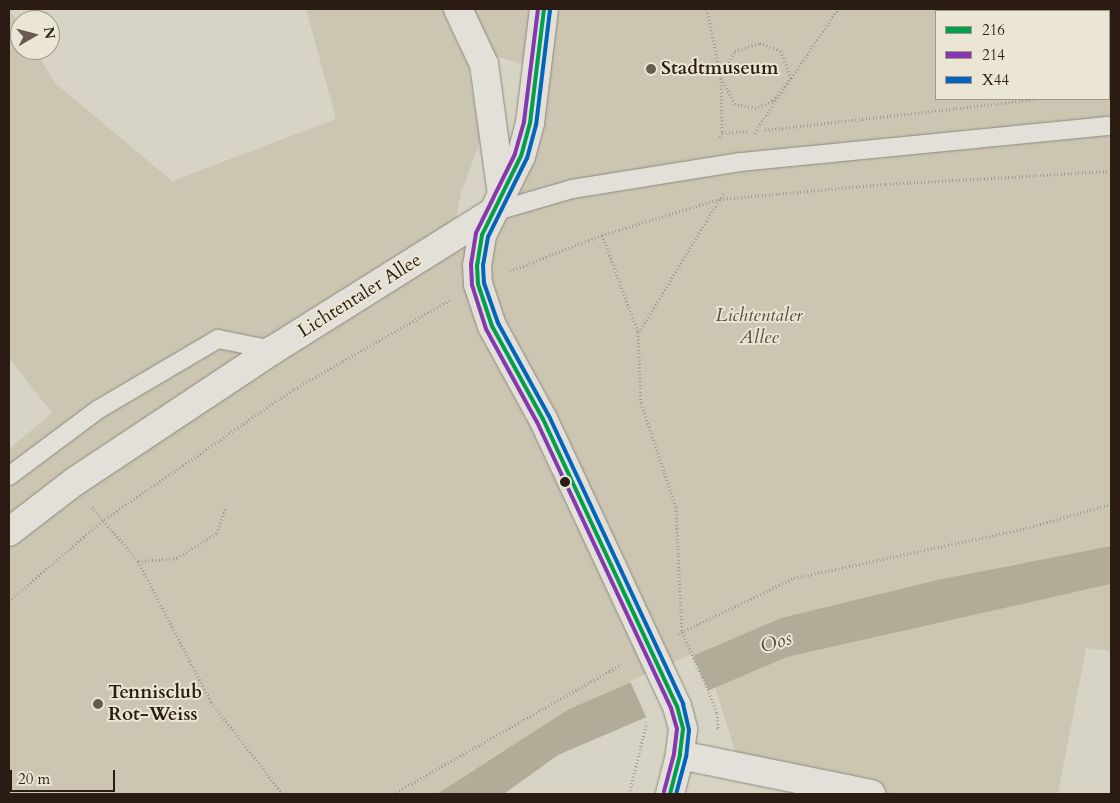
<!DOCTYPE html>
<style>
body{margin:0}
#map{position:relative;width:1120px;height:803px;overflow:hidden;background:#d8d4c5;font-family:Cardo,serif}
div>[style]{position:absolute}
.green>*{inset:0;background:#cbc5b1}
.water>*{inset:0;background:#b2ab97}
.pier>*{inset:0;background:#d8d4c5}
.path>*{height:3px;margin-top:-1.5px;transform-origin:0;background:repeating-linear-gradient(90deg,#a19d96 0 1px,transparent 0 3.5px)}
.roads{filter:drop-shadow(0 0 1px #8d897f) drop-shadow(0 0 1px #8d897f)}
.lane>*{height:18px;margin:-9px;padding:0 9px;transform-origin:9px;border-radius:9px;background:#e2e0d8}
.street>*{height:28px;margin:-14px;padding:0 14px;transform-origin:14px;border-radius:14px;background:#e2e0d8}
.secondary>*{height:28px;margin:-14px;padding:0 14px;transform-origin:14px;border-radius:14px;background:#e2e0d8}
.bus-1>*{height:4px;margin:-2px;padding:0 2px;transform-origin:2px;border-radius:2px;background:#029f4e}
.bus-2>*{height:4px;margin:-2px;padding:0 2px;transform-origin:2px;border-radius:2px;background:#8638b0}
.bus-3>*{height:4px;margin:-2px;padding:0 2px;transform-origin:2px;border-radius:2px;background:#0065bd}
.dots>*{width:14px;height:14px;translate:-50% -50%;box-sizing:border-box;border:2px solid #ebe6d4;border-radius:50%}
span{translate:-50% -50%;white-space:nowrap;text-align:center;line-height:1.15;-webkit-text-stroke:4px #ebe6d4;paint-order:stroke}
.poi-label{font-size:19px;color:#2b1c13;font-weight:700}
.left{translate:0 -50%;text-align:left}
.street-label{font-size:19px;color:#2b1c13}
.park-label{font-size:19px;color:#584b3d;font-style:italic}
.water-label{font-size:20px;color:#55483a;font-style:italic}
.frame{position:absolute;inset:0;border:10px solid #2b1c13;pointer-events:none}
.legend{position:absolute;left:935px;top:10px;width:175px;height:90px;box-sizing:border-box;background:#ebe6d4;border:1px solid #9e9587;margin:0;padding:6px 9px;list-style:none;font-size:15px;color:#2b1c13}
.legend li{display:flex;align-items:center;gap:10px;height:25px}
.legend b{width:25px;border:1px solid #9e9587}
.north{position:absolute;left:10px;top:10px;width:50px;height:50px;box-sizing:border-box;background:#ebe6d4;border:1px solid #9e9587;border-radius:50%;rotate:82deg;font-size:14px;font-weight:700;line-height:20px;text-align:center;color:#2b1c13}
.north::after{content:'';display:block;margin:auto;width:18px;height:22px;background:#685c51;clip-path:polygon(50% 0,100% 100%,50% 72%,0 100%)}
.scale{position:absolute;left:10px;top:770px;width:105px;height:22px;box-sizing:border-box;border:2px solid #2b1c13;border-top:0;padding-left:6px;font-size:15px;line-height:18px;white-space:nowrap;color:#2b1c13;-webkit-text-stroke:4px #ebe6d4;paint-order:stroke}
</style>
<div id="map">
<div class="green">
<div style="clip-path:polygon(evenodd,9px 9px,20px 26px,20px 50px,35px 50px,55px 83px,172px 181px,336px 119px,306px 9px,442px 9px,468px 65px,480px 142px,461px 193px,453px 236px,502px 196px,544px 9px,1111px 9px,1111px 546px,991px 569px,781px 618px,569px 709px,437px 794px,9px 794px,9px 449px,52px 413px,9px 358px,9px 9px,936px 11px,1109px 11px,1109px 99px,936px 99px,936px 11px)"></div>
<div style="clip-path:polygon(463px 9px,530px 9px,527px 65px,488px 54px)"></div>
<div style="clip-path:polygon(1111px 584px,1111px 651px,1086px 648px,1058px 794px,871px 794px,740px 767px,715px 687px,787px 657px)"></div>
</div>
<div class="water">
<div style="clip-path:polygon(1111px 546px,1111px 584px,787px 657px,558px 755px,504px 794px,437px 794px,569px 709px,781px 618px,942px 579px)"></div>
</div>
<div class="pier">
<div style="clip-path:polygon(692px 654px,709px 692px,647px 719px,630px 681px)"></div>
</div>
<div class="path">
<div style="left:707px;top:9px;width:70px;rotate:78.5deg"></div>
<div style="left:721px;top:78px;width:55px;rotate:89deg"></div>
<div style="left:964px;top:9px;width:6px;rotate:18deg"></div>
<div style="left:760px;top:43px;width:22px;rotate:21deg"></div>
<div style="left:781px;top:51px;width:29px;rotate:70deg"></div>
<div style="left:791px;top:78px;width:30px;rotate:130deg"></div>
<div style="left:772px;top:101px;width:17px;rotate:156deg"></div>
<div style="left:756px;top:108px;width:21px;rotate:-169deg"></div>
<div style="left:735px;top:104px;width:30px;rotate:-118deg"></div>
<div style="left:721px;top:78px;width:30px;rotate:-63deg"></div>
<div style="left:735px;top:51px;width:26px;rotate:-18deg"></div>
<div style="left:1109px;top:72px;width:2px;rotate:27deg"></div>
<div style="left:1109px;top:91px;width:2px;rotate:-27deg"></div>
<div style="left:765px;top:130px;width:275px;rotate:-6.5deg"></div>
<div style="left:754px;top:133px;width:150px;rotate:-55.9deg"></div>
<div style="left:720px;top:137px;width:4px;rotate:-63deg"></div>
<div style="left:722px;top:133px;width:27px;rotate:-4deg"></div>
<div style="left:602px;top:235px;width:103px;rotate:69.6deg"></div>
<div style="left:638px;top:332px;width:71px;rotate:87.6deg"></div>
<div style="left:641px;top:403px;width:110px;rotate:71.4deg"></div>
<div style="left:676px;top:507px;width:125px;rotate:87.3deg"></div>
<div style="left:682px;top:632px;width:66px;rotate:65.8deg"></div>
<div style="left:709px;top:692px;width:22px;rotate:69deg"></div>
<div style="left:717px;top:713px;width:16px;rotate:86deg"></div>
<div style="left:510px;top:271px;width:99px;rotate:-21.4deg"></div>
<div style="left:602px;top:235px;width:123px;rotate:-17deg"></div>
<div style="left:720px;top:199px;width:167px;rotate:-5.2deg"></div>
<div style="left:886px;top:184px;width:225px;rotate:-3.3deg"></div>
<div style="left:639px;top:332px;width:164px;rotate:-58.7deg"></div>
<div style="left:92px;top:507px;width:71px;rotate:49.6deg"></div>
<div style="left:138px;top:561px;width:159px;rotate:62.6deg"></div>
<div style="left:211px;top:702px;width:117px;rotate:52deg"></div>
<div style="left:138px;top:561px;width:39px;rotate:-4deg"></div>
<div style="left:177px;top:558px;width:47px;rotate:-32deg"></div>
<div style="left:217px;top:533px;width:28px;rotate:-72deg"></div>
<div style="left:9px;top:601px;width:123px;rotate:-40.7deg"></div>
<div style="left:102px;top:521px;width:233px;rotate:-34.5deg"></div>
<div style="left:294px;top:389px;width:180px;rotate:-29.7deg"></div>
<div style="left:678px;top:634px;width:129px;rotate:-25.8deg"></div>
<div style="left:794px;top:578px;width:234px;rotate:-12.1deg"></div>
<div style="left:1023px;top:529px;width:91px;rotate:-15.9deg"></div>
<div style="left:393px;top:794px;width:263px;rotate:-29.6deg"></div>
<div style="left:629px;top:794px;width:74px;rotate:-76deg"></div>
</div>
<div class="roads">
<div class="lane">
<div style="left:493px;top:212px;width:82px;rotate:-16.2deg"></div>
<div style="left:572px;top:189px;width:171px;rotate:-9.1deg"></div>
<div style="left:741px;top:162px;width:372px;rotate:-5.6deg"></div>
<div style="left:9px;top:476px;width:112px;rotate:-36.7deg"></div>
<div style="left:99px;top:409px;width:138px;rotate:-30.5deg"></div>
<div style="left:218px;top:339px;width:56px;rotate:11.3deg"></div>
</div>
<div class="street">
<div style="left:458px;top:9px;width:61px;rotate:64.7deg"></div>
<div style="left:484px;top:64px;width:133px;rotate:82.2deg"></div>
<div style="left:9px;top:532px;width:82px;rotate:-37.6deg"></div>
<div style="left:74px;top:482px;width:239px;rotate:-33.6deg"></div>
<div style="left:273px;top:350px;width:260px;rotate:-32.1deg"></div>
<div style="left:680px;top:755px;width:195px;rotate:11.5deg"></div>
</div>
<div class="secondary">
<div style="left:544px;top:9px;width:115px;rotate:97deg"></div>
<div style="left:530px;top:123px;width:34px;rotate:105deg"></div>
<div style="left:521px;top:156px;width:88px;rotate:116.3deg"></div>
<div style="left:482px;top:235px;width:30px;rotate:99deg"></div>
<div style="left:477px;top:265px;width:19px;rotate:87deg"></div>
<div style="left:478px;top:284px;width:44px;rotate:71.6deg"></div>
<div style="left:492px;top:326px;width:106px;rotate:61.3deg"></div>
<div style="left:543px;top:419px;width:317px;rotate:65deg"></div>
<div style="left:677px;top:706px;width:24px;rotate:75deg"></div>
<div style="left:683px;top:729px;width:26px;rotate:97deg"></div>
<div style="left:680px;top:755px;width:40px;rotate:104.4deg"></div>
</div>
</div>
<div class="bus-1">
<div style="left:544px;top:9px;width:115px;rotate:97deg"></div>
<div style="left:530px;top:123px;width:34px;rotate:105deg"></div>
<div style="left:521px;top:156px;width:88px;rotate:116.3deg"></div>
<div style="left:482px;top:235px;width:30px;rotate:99deg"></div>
<div style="left:477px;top:265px;width:19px;rotate:87deg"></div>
<div style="left:478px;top:284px;width:44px;rotate:71.6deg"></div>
<div style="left:492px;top:326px;width:106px;rotate:61.3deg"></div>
<div style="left:543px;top:419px;width:317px;rotate:65deg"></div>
<div style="left:677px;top:706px;width:24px;rotate:75deg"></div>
<div style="left:683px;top:729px;width:26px;rotate:97deg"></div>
<div style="left:680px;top:755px;width:40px;rotate:104.4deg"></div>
</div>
<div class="bus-2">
<div style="left:538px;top:9px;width:114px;rotate:97.1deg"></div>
<div style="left:524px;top:122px;width:33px;rotate:106deg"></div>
<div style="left:515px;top:154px;width:88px;rotate:116.3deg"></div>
<div style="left:476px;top:233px;width:32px;rotate:99deg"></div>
<div style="left:471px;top:265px;width:20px;rotate:87deg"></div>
<div style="left:472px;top:285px;width:46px;rotate:72.3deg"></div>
<div style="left:486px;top:329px;width:106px;rotate:61.3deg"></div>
<div style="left:537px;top:422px;width:316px;rotate:64.9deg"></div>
<div style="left:671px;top:708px;width:22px;rotate:74deg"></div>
<div style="left:677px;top:729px;width:25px;rotate:97deg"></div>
<div style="left:674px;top:754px;width:39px;rotate:105deg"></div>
</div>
<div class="bus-3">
<div style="left:550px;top:10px;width:116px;rotate:96.9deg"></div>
<div style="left:536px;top:125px;width:34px;rotate:105deg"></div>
<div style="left:527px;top:158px;width:88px;rotate:116.3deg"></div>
<div style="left:488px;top:237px;width:28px;rotate:100deg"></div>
<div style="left:483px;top:265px;width:18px;rotate:87deg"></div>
<div style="left:484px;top:283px;width:42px;rotate:70.7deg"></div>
<div style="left:498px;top:323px;width:106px;rotate:61.3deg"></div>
<div style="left:549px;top:416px;width:318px;rotate:65deg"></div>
<div style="left:683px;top:704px;width:27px;rotate:77deg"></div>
<div style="left:689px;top:730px;width:27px;rotate:96deg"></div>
<div style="left:686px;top:757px;width:38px;rotate:105deg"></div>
</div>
<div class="dots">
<div style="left:651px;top:69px;background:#685c51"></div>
<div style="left:565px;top:482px;background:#2b1c13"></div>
<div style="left:98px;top:704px;background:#685c51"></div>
</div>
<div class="poi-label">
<span class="left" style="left:661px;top:69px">Stadtmuseum</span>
<span class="left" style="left:108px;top:704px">Tennisclub<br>Rot-Weiss</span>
</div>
<div class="street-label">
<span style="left:360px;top:296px;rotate:-32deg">Lichtentaler Allee</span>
</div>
<div class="park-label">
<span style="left:759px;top:327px">Lichtentaler<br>Allee</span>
</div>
<div class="water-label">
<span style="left:776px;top:642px;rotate:-19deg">Oos</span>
</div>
<div class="frame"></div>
<ul class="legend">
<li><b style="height:6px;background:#029f4e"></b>216</li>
<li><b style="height:6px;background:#8638b0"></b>214</li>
<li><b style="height:6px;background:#0065bd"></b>X44</li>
</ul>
<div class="north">N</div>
<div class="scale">20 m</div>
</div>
